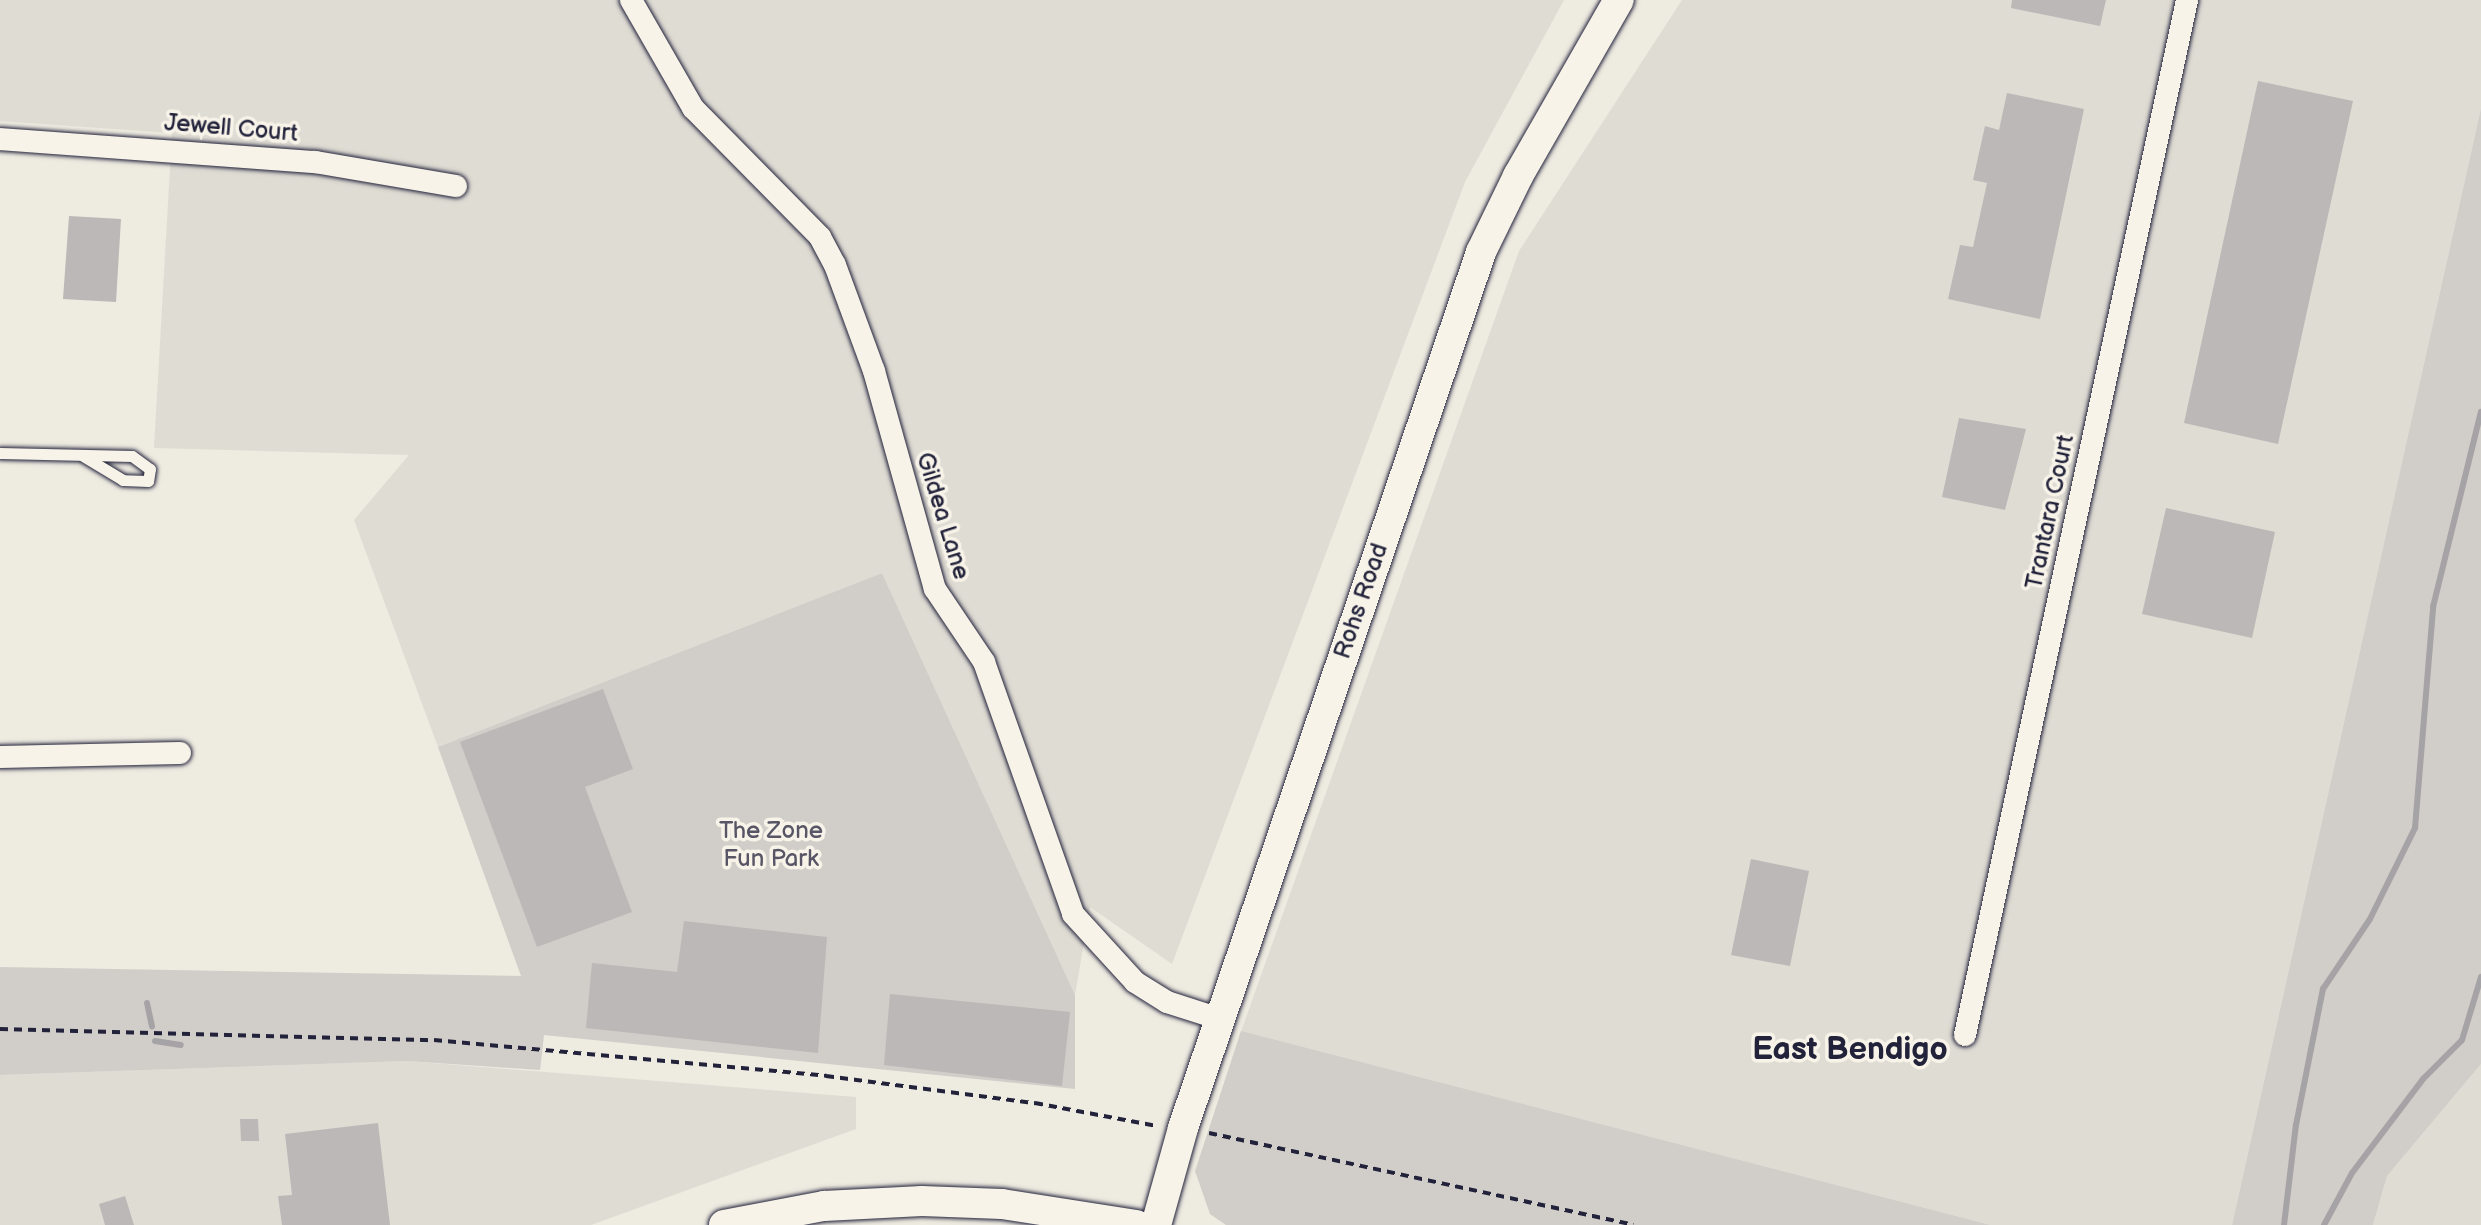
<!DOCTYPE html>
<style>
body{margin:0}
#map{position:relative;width:2481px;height:1225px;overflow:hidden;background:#eeebe1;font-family:"Balsamiq Sans",sans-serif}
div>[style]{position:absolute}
.built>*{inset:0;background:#dfdcd4}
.green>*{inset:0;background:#d1cdc9}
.stream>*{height:6px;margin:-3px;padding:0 3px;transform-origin:3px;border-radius:3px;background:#a6a3a6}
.building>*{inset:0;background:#bbb8b7}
.path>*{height:4px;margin-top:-2px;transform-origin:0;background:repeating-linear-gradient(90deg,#22223b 0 8px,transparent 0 14px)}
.roads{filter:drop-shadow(0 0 2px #22223b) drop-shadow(0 0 2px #22223b)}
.lane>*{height:11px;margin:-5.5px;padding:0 5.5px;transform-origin:5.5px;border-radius:5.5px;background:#f7f3e8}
.street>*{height:22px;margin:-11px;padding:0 11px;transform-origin:11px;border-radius:11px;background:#f7f3e8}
.secondary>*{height:30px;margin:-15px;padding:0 15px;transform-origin:15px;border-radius:15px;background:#f7f3e8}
span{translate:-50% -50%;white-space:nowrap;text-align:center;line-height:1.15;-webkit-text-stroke:7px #f7f3e8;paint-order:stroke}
.street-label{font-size:24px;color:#22223b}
.park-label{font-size:24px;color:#575566}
.district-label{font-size:32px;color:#22223b;font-weight:700}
</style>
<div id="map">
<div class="built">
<div style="clip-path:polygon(0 0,1564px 0,1465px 182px,1172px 964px,1090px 907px,1075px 995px,882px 573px,438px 747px,354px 520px,409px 455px,154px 448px,172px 133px,0 121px)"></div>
<div style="clip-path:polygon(1682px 0,2481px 0,2481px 108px,2232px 1225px,1984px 1225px,1239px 1037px,1519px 251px)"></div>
<div style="clip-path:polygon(407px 1061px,856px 1097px,856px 1129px,591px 1225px,0 1225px,0 1075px)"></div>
<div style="clip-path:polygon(2481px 1064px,2481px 1225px,2373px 1225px,2387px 1176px)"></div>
</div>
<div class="green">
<div style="clip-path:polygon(2481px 108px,2481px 1064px,2387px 1176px,2373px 1225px,2232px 1225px)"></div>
<div style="clip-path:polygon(882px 573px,1075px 995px,1075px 1089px,544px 1035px,540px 1070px,407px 1061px,0 1075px,0 967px,521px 976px,438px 747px)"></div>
<div style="clip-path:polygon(1241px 1031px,1990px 1225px,1226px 1225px,1210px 1214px,1195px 1171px)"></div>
</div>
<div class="stream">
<div style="left:147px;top:1003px;width:24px;rotate:78deg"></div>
<div style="left:155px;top:1041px;width:26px;rotate:9deg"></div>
<div style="left:2284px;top:1225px;width:101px;rotate:-83.2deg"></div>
<div style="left:2296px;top:1125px;width:139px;rotate:-78.8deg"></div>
<div style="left:2323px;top:989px;width:84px;rotate:-56.1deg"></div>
<div style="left:2370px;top:919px;width:102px;rotate:-63.7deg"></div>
<div style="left:2415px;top:828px;width:222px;rotate:-85.3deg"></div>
<div style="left:2433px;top:607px;width:201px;rotate:-76.2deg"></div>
<div style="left:2324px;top:1225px;width:59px;rotate:-61.7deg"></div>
<div style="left:2352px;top:1173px;width:118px;rotate:-52.9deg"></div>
<div style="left:2423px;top:1079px;width:55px;rotate:-45deg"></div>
<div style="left:2462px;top:1040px;width:66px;rotate:-73.2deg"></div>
</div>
<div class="building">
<div style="clip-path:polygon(2012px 0,2106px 0,2100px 26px,2011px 8px)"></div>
<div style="clip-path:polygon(2258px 81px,2353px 101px,2278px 444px,2184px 423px)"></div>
<div style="clip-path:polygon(2007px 93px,2084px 109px,2040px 319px,1948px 299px,1960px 245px,1973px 247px,1987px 183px,1973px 180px,1985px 126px,1999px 130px)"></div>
<div style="clip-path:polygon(69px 216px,121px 219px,116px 302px,63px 299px)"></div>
<div style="clip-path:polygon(1959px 418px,2026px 429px,2005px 510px,1942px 497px)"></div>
<div style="clip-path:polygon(2166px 508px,2275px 532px,2252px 638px,2142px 614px)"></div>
<div style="clip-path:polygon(603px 689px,633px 769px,585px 787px,632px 912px,537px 947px,460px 742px)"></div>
<div style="clip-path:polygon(1751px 859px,1809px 871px,1790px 966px,1731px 955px)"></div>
<div style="clip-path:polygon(684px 921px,827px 937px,818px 1053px,586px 1028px,592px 963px,677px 972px)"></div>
<div style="clip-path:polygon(890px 994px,1070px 1012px,1062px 1086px,884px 1065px)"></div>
<div style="clip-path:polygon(240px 1119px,258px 1119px,259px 1141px,241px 1141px)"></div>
<div style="clip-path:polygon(378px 1123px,390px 1225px,282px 1225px,278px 1196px,292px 1195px,285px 1134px)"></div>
<div style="clip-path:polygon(125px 1196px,134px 1225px,105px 1225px,99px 1204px)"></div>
</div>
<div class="path">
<div style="left:0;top:1029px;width:434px;rotate:1.5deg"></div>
<div style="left:434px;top:1040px;width:394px;rotate:5.2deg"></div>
<div style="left:826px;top:1076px;width:211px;rotate:7.4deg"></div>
<div style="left:1035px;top:1103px;width:124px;rotate:10.7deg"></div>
<div style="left:1209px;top:1133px;width:434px;rotate:12.2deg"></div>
</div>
<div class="roads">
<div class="lane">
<div style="left:0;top:453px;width:132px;rotate:1.3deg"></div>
<div style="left:132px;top:456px;width:22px;rotate:36deg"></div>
<div style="left:150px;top:469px;width:12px;rotate:99deg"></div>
<div style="left:148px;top:481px;width:25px;rotate:-178deg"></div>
<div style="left:123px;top:480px;width:47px;rotate:-149deg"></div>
</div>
<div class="street">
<div style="left:631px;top:0;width:125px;rotate:60.1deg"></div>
<div style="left:693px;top:108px;width:181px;rotate:45.4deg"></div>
<div style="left:820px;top:237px;width:32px;rotate:62deg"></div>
<div style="left:835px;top:265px;width:113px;rotate:69.8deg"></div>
<div style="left:874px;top:371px;width:226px;rotate:74.4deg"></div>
<div style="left:935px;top:589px;width:88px;rotate:56.1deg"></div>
<div style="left:984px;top:662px;width:267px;rotate:70.5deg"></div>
<div style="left:1073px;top:914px;width:92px;rotate:47.6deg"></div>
<div style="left:1135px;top:982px;width:38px;rotate:32deg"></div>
<div style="left:1167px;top:1002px;width:56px;rotate:17.8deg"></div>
<div style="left:0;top:139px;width:316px;rotate:4.2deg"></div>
<div style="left:315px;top:162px;width:143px;rotate:9.7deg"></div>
<div style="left:0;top:757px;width:180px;rotate:-1.3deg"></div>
<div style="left:1965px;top:1035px;width:1059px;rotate:-77.89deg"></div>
</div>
<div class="secondary">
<div style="left:724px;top:1225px;width:102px;rotate:-10.8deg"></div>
<div style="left:824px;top:1206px;width:98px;rotate:-2.9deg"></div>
<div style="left:922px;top:1201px;width:80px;rotate:2.1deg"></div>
<div style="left:1002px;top:1204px;width:136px;rotate:8.9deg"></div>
<div style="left:1156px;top:1225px;width:101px;rotate:-74.4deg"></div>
<div style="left:1183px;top:1128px;width:925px;rotate:-71.21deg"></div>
<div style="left:1481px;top:252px;width:85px;rotate:-64deg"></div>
<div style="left:1518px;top:176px;width:203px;rotate:-60.2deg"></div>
</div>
</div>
<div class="street-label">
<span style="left:231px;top:128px;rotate:5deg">Jewell Court</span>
<span style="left:2050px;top:512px;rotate:-78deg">Trantara Court</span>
<span style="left:943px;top:516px;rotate:73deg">Gildea Lane</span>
<span style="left:1361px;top:601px;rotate:-71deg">Rohs Road</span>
</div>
<div class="park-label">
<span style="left:771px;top:845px">The Zone<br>Fun Park</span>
</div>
<div class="district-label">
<span style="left:1850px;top:1050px">East Bendigo</span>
</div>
</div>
